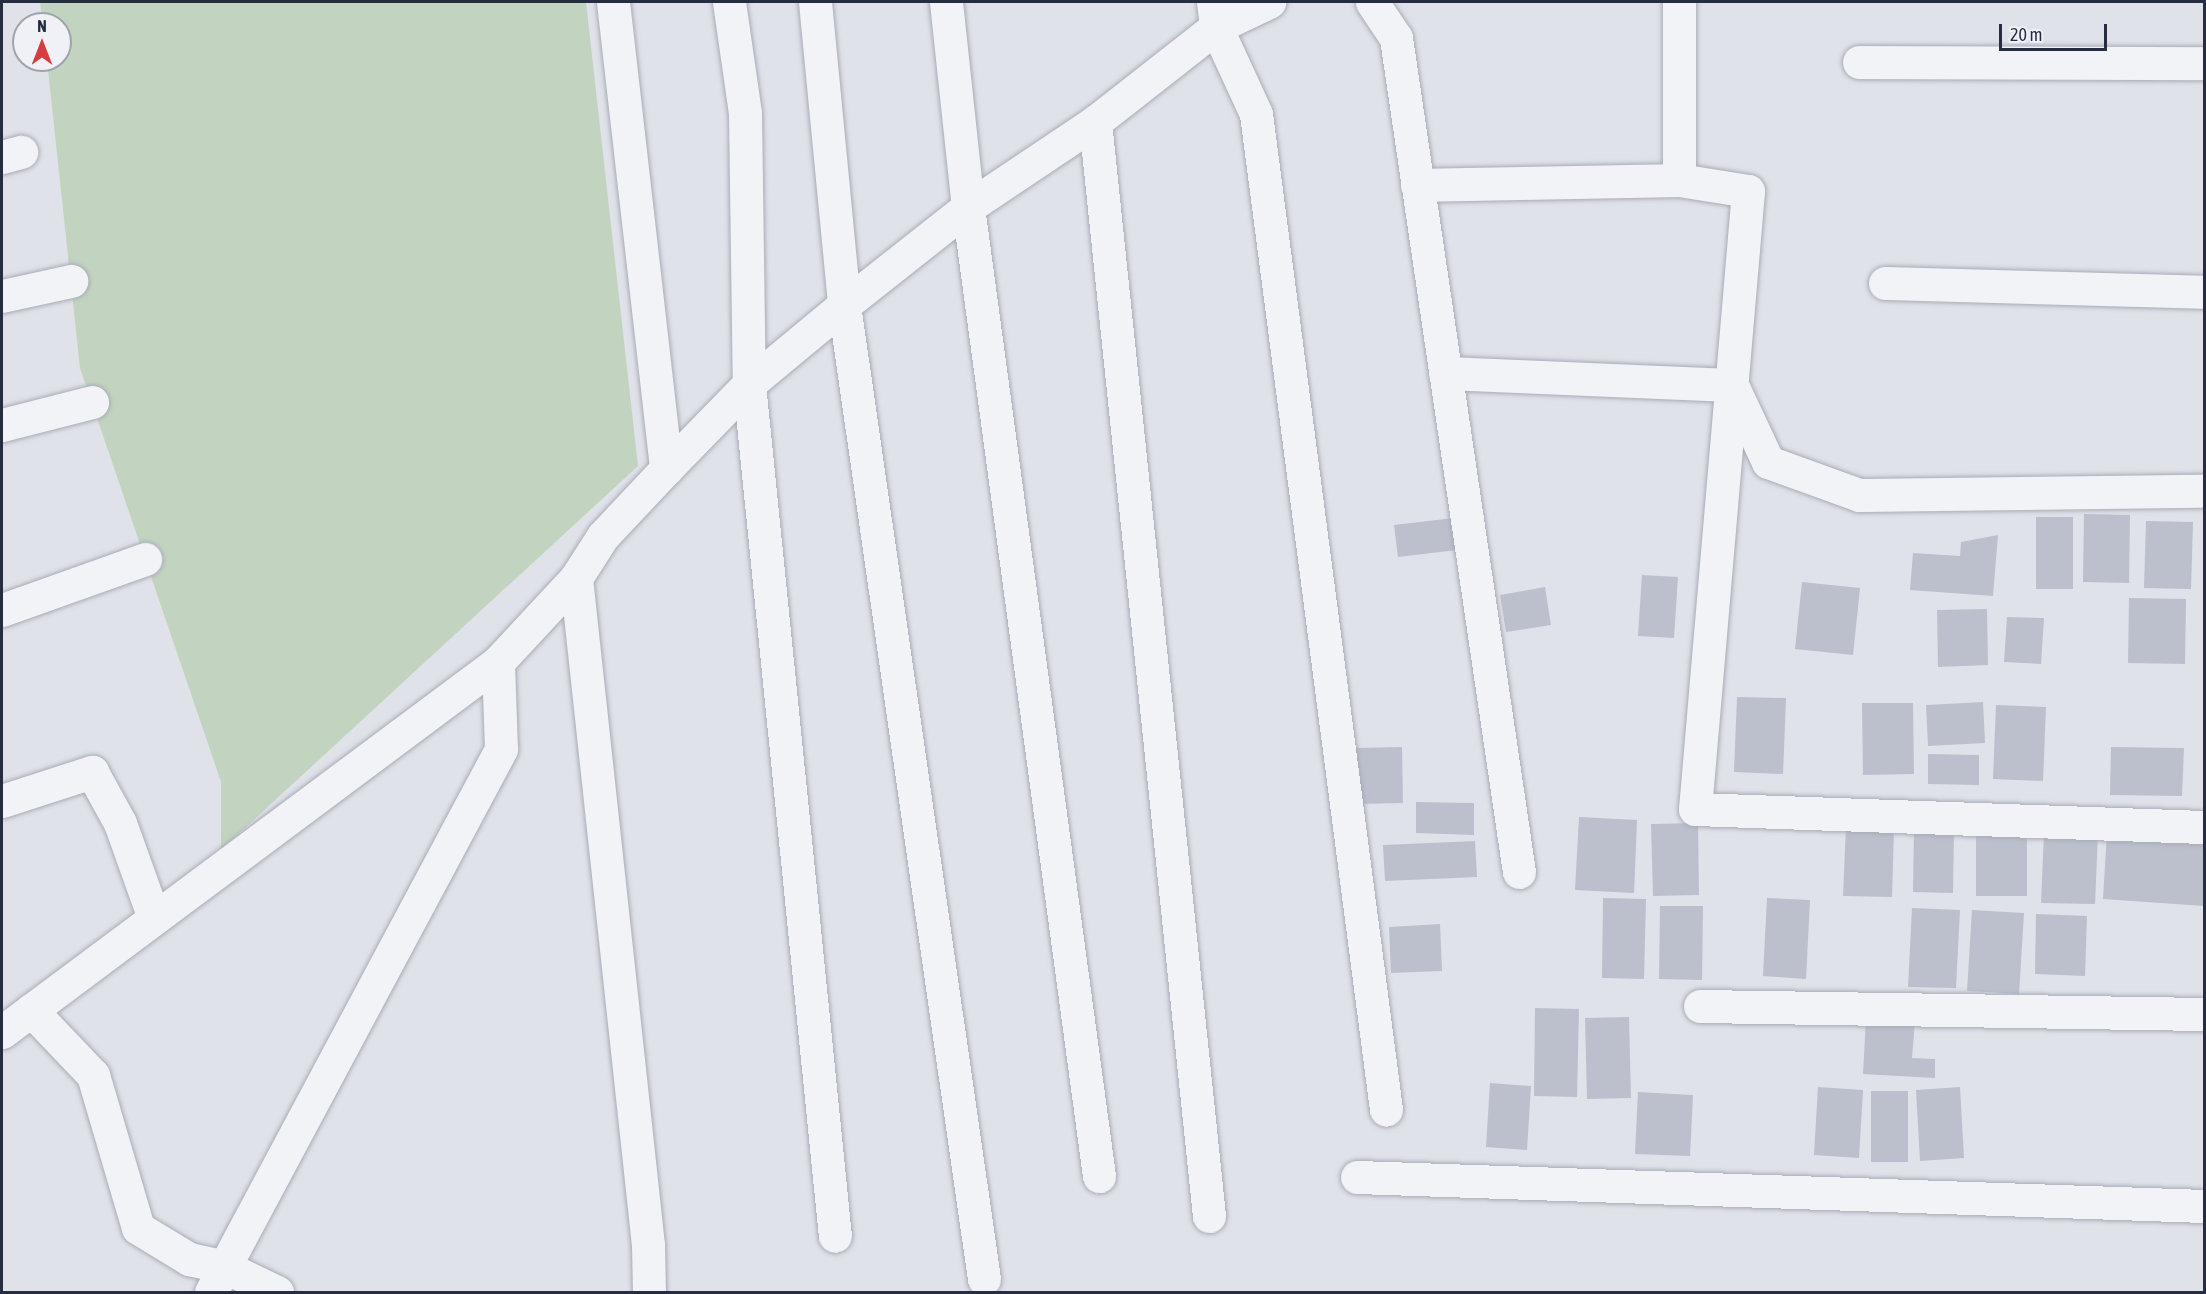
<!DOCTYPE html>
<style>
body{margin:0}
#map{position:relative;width:2206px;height:1294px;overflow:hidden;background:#dfe2e9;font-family:"Asap Condensed",sans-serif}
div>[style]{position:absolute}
.green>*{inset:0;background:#c2d4c0}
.building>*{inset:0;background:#bcc0cc}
.roads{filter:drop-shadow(0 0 2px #a8acb7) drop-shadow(0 0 2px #a8acb7)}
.minor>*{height:33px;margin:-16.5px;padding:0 16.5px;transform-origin:16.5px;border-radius:16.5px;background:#f2f3f7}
.tertiary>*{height:33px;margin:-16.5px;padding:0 16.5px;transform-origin:16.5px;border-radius:16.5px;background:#f2f3f7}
span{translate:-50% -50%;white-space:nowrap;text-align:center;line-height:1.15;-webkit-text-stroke:4.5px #eff1f7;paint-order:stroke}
.frame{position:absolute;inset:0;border:3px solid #272d41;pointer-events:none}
.north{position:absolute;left:12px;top:12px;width:60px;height:60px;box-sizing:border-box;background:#eff1f7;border:2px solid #9fa3ae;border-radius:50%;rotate:0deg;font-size:16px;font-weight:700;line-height:24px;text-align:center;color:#272d41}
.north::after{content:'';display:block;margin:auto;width:21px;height:27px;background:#d53e40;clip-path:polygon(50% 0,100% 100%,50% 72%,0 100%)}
.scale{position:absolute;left:1999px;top:24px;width:108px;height:27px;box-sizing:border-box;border:3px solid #272d41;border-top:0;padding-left:8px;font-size:18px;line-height:21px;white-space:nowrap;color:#272d41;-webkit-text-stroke:4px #eff1f7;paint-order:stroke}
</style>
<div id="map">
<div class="green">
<div style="clip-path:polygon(40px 2px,586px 2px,638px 466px,221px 850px,221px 782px,80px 368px,47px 60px,60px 60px,60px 24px,43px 24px)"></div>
</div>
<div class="building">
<div style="clip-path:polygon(2084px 514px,2130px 515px,2129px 583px,2083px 582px)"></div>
<div style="clip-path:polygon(2036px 517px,2073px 517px,2073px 589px,2036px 589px)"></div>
<div style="clip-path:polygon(1454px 518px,1457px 550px,1398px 557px,1394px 525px)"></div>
<div style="clip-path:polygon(2146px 521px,2193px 522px,2191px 589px,2144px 588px)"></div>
<div style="clip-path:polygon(1998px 535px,1993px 596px,1910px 590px,1913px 553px,1960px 556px,1961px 542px)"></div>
<div style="clip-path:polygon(1642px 575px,1678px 577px,1674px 638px,1638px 636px)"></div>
<div style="clip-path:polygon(1802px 582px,1860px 588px,1853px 655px,1795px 649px)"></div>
<div style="clip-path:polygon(1545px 587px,1551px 625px,1506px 632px,1500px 595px)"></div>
<div style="clip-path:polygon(2129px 598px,2186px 599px,2185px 664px,2128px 663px)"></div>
<div style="clip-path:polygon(1987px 609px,1988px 665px,1938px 667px,1937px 610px)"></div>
<div style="clip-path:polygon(2007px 617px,2044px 618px,2041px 664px,2004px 662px)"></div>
<div style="clip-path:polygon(1737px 697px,1786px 698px,1783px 774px,1734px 772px)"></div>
<div style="clip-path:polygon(1983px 702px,1985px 743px,1928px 746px,1926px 705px)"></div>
<div style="clip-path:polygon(1862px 703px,1913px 703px,1914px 774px,1863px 775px)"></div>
<div style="clip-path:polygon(1996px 705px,2046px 707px,2043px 781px,1993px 779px)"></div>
<div style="clip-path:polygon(1402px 747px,1403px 803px,1357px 804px,1356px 748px)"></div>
<div style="clip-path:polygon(2111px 747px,2184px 748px,2182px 796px,2110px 795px)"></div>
<div style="clip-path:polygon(1928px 754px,1979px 755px,1979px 785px,1928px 784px)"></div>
<div style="clip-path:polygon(1416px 802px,1474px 803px,1474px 835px,1416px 833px)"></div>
<div style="clip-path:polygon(1579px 817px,1637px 820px,1634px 893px,1575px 890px)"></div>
<div style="clip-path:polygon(1698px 823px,1699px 895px,1653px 896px,1651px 824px)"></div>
<div style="clip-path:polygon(1846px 826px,1894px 828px,1892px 897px,1843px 896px)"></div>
<div style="clip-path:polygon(1914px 827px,1954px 828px,1953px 893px,1913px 892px)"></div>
<div style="clip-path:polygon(1976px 830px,2027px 830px,2027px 896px,1976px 896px)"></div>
<div style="clip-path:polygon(2044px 832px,2098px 834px,2095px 904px,2041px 903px)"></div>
<div style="clip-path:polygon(2107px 832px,2204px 838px,2204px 906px,2103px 899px)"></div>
<div style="clip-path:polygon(1475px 841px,1477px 877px,1385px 881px,1383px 845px)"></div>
<div style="clip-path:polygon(1603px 898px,1646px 899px,1644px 979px,1602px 978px)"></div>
<div style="clip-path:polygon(1767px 898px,1810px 900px,1806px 979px,1763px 976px)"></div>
<div style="clip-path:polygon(1660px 906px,1703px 906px,1702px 980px,1659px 979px)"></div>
<div style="clip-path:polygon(1912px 908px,1960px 910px,1956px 988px,1908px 987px)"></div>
<div style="clip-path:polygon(1972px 910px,2024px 913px,2019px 994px,1967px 991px)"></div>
<div style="clip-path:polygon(2036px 914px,2087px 916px,2085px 976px,2035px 974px)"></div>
<div style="clip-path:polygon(1440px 924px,1442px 971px,1391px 973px,1389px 927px)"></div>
<div style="clip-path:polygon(1535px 1008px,1579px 1009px,1577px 1097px,1534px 1096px)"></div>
<div style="clip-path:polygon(1629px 1017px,1631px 1098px,1587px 1099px,1585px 1018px)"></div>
<div style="clip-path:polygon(1866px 1018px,1915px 1021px,1912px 1058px,1935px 1059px,1935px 1078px,1863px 1074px)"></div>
<div style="clip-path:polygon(1490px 1083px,1531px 1086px,1527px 1150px,1486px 1147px)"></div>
<div style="clip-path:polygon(1818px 1087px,1863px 1090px,1859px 1158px,1814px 1155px)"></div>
<div style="clip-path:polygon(1960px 1087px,1964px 1158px,1920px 1161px,1916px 1090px)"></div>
<div style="clip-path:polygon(1871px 1091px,1908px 1091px,1908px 1162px,1871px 1162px)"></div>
<div style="clip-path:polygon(1638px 1092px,1693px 1095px,1690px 1156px,1635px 1154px)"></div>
</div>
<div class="roads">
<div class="minor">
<div style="left:729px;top:2px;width:112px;rotate:81.8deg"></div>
<div style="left:745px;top:113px;width:271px;rotate:89.2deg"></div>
<div style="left:749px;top:384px;width:856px;rotate:84.24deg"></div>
<div style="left:815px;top:2px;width:304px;rotate:84.5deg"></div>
<div style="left:844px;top:305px;width:984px;rotate:81.82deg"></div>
<div style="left:946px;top:2px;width:206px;rotate:83.9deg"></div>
<div style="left:968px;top:207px;width:978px;rotate:82.3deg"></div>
<div style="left:1213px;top:2px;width:25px;rotate:83deg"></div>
<div style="left:1216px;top:27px;width:96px;rotate:65.3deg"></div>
<div style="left:1256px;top:114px;width:1004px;rotate:82.56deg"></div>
<div style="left:1372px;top:2px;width:43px;rotate:56.3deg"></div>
<div style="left:1396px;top:38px;width:843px;rotate:81.61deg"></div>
<div style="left:1679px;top:2px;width:178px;rotate:90deg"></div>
<div style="left:1679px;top:180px;width:70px;rotate:9.1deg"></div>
<div style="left:1748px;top:191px;width:620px;rotate:94.9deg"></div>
<div style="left:1695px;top:809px;width:509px;rotate:2.03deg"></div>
<div style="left:1859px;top:62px;width:345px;rotate:0.2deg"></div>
<div style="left:1095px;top:122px;width:1100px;rotate:84.05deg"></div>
<div style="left:2px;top:157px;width:20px;rotate:-15deg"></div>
<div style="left:1417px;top:185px;width:262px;rotate:-1.1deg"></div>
<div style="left:1885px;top:283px;width:319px;rotate:1.6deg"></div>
<div style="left:2px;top:296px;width:71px;rotate:-12.3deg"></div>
<div style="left:1445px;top:373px;width:287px;rotate:2.4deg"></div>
<div style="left:1732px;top:385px;width:85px;rotate:64.9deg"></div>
<div style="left:1768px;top:462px;width:97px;rotate:19.9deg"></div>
<div style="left:1859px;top:495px;width:345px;rotate:-0.7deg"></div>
<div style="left:2px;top:425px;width:93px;rotate:-14.3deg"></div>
<div style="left:576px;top:578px;width:671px;rotate:83.84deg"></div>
<div style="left:648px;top:1245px;width:47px;rotate:88.8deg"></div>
<div style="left:2px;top:610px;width:152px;rotate:-19.6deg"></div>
<div style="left:2px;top:801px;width:95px;rotate:-17.9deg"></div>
<div style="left:92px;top:772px;width:58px;rotate:61.2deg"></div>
<div style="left:120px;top:823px;width:101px;rotate:70.3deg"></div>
<div style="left:1700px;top:1006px;width:504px;rotate:0.91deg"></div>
<div style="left:31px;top:1010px;width:90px;rotate:46.4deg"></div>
<div style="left:93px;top:1075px;width:159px;rotate:73.6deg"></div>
<div style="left:138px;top:1228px;width:60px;rotate:31.3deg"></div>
<div style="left:189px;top:1259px;width:35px;rotate:12deg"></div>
<div style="left:223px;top:1266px;width:60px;rotate:25.7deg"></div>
<div style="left:1357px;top:1177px;width:847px;rotate:1.96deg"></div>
<div style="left:211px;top:1292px;width:616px;rotate:-61.89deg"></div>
<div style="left:501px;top:749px;width:87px;rotate:-92deg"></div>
</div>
<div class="tertiary">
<div style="left:613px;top:2px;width:470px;rotate:83.5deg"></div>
<div style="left:2px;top:1032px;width:619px;rotate:-36.72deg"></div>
<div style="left:498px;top:662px;width:115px;rotate:-47.1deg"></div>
<div style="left:576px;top:578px;width:50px;rotate:-57.3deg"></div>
<div style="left:603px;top:536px;width:92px;rotate:-46.8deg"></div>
<div style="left:666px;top:469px;width:119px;rotate:-45.7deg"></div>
<div style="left:749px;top:384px;width:124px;rotate:-39.7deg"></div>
<div style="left:844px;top:305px;width:158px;rotate:-38.3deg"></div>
<div style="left:968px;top:207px;width:153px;rotate:-33.8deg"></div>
<div style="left:1095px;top:122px;width:154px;rotate:-38.1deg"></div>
<div style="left:1216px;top:27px;width:59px;rotate:-25.3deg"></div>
</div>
</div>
<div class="frame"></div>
<div class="north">N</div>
<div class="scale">20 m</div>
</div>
